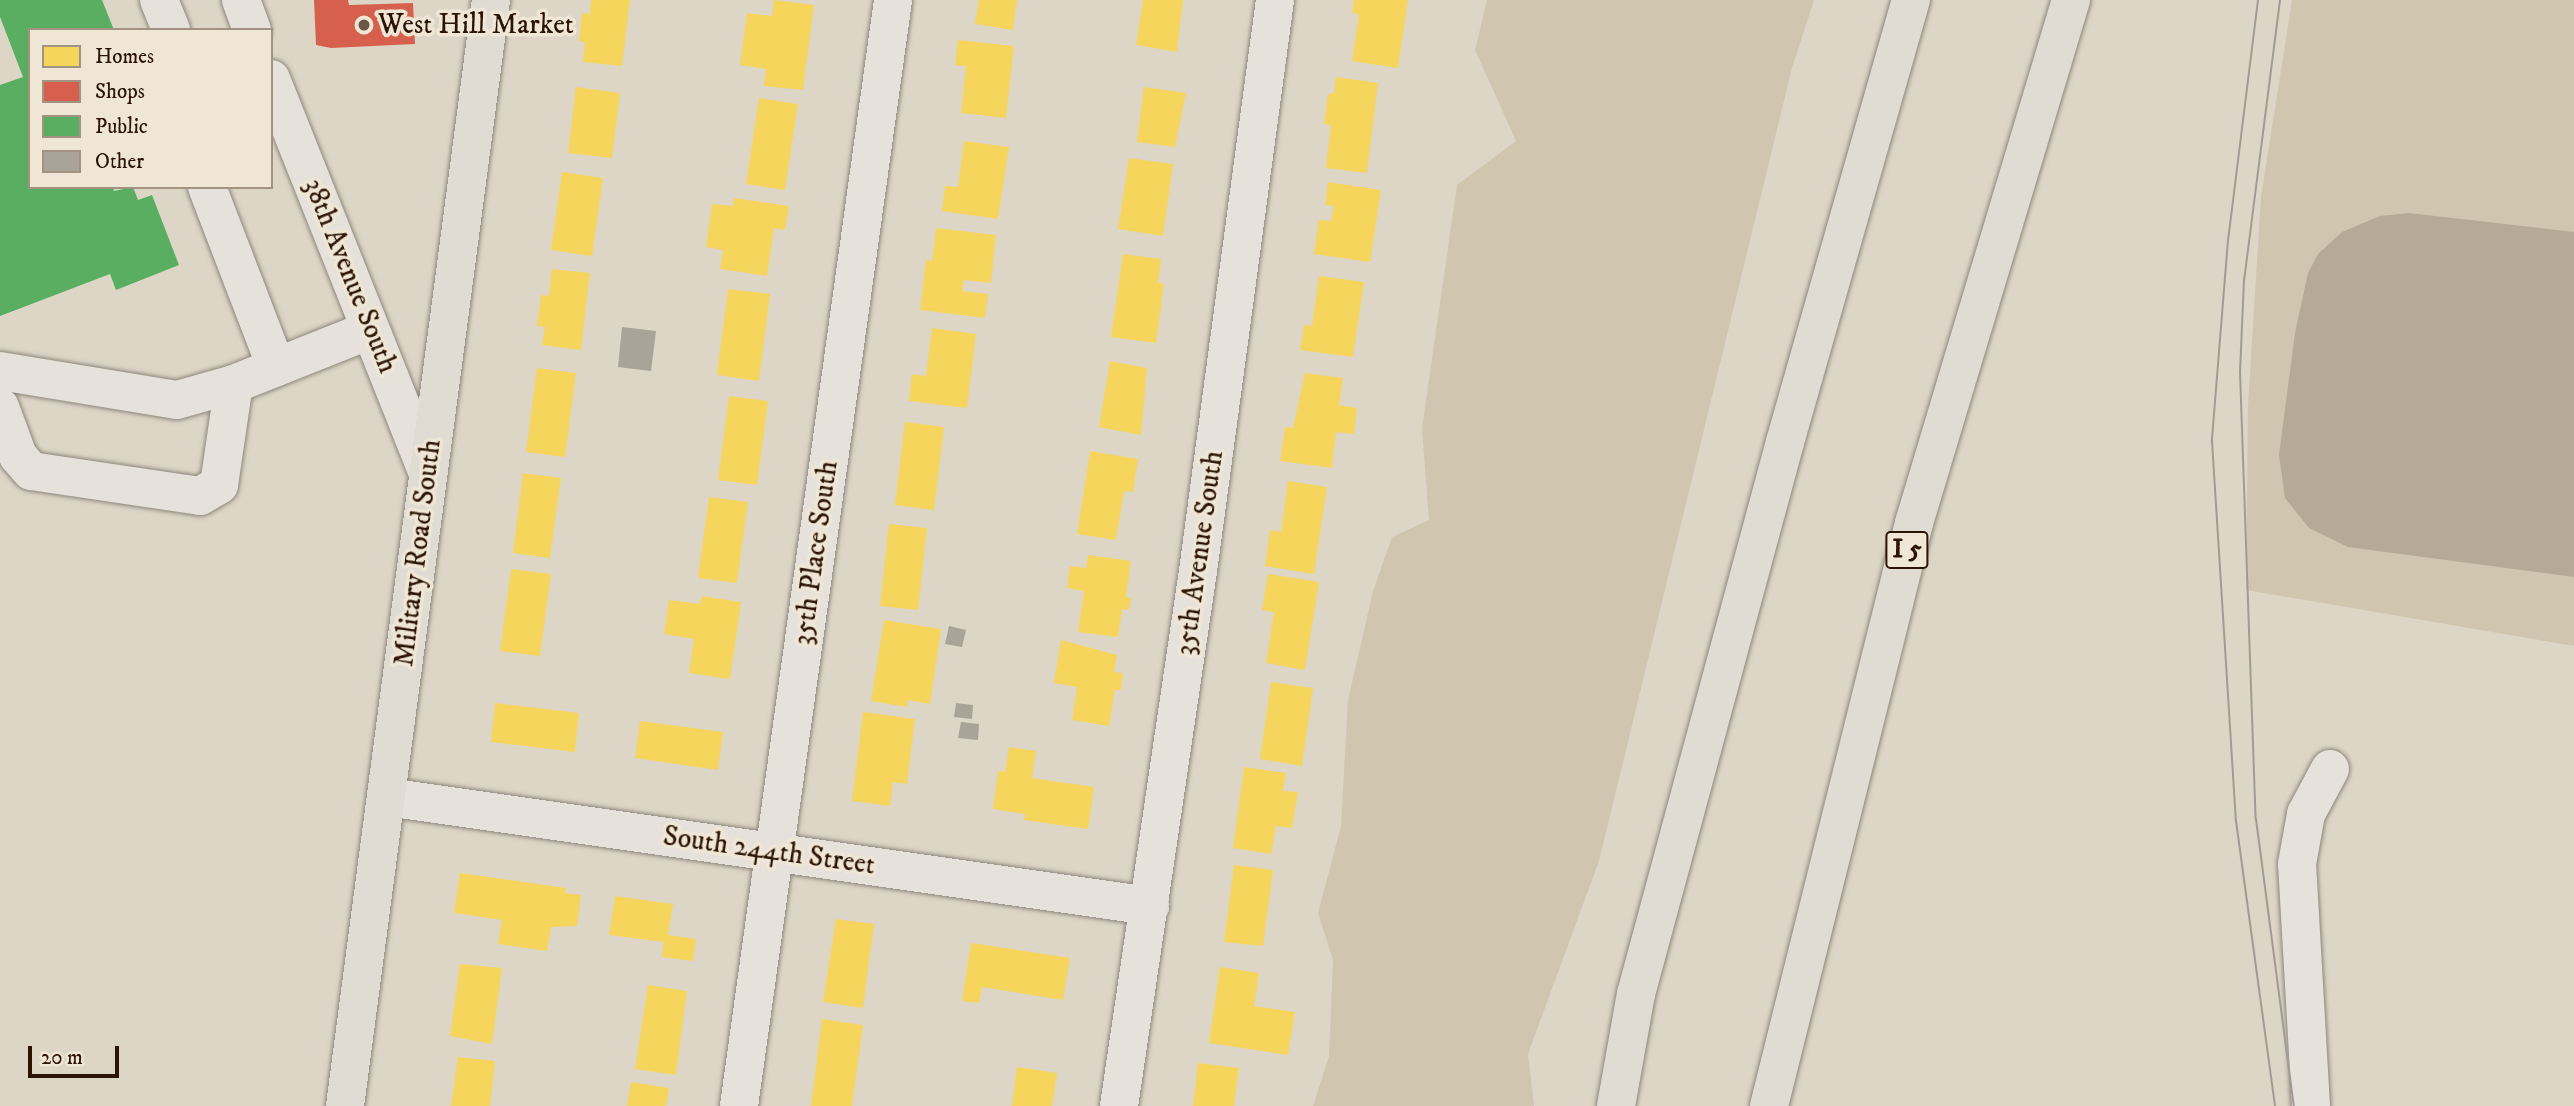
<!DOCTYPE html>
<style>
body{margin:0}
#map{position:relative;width:2574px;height:1106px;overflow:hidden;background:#ddd6c7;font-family:"IM FELL DW Pica",serif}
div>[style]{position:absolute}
.green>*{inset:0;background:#d0c6b0}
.water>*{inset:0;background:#b6a995}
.homes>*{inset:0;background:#f6d55c}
.shops>*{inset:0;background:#d6604d}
.public>*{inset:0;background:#5aae61}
.building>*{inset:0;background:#a9a398}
.roads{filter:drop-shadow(0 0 2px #8e877c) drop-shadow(0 0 2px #8e877c)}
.minor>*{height:38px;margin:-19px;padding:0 19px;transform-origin:19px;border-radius:19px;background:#e6e1da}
.major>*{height:38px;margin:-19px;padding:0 19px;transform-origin:19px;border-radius:19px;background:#e0dcd4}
.highway>*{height:38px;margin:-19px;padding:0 19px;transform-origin:19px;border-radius:19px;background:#e0dcd4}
.tram>*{height:2px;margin:-1px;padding:0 1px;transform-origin:1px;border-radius:1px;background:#a29b94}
.dots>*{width:19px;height:19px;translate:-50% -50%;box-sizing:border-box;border:4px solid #efe6d5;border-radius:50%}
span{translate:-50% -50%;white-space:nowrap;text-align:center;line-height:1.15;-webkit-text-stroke:7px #efe6d5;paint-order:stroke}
.shield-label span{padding:2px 5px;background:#efe6d5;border:2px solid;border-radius:5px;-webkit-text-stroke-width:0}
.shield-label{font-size:26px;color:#2b1404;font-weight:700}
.poi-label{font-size:28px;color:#2b1404}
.left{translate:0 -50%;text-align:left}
.street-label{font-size:28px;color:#2b1404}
.legend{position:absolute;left:28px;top:28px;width:245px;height:161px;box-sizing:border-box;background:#efe6d5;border:2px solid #a19281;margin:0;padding:9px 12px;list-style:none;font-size:21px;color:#2b1404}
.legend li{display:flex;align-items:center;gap:14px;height:35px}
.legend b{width:35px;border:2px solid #a19281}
.scale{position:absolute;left:28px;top:1046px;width:91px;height:32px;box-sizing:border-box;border:4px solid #2b1404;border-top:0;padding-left:9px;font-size:21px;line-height:24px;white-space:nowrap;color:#2b1404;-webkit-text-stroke:5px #efe6d5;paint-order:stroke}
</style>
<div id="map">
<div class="green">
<div style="clip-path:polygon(1487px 0,1814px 0,1792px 68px,1599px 861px,1528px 1054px,1534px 1106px,1313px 1106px,1329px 1056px,1333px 960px,1318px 913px,1341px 826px,1348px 700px,1373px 591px,1392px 537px,1429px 520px,1422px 428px,1457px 185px,1516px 141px,1475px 50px)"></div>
<div style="clip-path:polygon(2292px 0,2574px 0,2574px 646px,2246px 590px,2248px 405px,2261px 197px)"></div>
</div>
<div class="water">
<div style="clip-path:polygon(2409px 213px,2574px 232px,2574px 577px,2348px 547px,2309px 528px,2285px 498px,2279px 455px,2295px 333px,2308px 273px,2318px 254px,2342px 232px,2380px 216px)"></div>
</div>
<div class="homes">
<div style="clip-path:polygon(591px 0,630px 0,622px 66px,583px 62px,585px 42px,579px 41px,582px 13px,590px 14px)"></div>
<div style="clip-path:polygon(774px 0,814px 5px,803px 90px,764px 86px,766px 69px,740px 65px,747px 13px,772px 16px)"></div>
<div style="clip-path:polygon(979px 0,1017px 0,1013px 30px,975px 24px)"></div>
<div style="clip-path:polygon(1143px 0,1183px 0,1177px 52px,1136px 45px)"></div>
<div style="clip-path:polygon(1354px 0,1408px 0,1398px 68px,1352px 61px,1359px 14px,1352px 13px)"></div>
<div style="clip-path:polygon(958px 40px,1014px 46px,1006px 118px,961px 113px,966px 66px,955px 65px)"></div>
<div style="clip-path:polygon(1336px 77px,1378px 83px,1367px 173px,1326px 168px,1331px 125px,1324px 124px,1328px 94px,1334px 93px)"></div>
<div style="clip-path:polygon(576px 87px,620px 93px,612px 158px,568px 153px)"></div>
<div style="clip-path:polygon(1144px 87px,1186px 93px,1175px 147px,1137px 142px)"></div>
<div style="clip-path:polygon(759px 98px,798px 104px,785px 190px,746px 184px)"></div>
<div style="clip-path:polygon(964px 141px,1009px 147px,998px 219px,942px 211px,945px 186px,958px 187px)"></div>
<div style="clip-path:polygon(1129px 158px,1173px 164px,1163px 236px,1118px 229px)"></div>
<div style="clip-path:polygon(562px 172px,603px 178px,592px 256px,551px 250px)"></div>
<div style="clip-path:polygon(1328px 182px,1381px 190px,1370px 262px,1314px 254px,1319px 220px,1331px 221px,1334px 206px,1325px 205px)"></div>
<div style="clip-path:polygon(734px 198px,789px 206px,785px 230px,774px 228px,767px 276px,720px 269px,723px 250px,706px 247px,712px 204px,733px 206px)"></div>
<div style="clip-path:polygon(936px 228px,996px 235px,991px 283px,964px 280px,962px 291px,988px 294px,985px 318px,920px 310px,926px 260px,932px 261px)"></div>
<div style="clip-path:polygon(1123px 254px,1161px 259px,1158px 283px,1164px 284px,1156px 343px,1111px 337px)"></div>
<div style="clip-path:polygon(552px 269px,590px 273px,581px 350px,542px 345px,545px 327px,537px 326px,541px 295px,549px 296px)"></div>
<div style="clip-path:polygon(1319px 276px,1364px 282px,1353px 357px,1300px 350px,1304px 325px,1312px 326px)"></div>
<div style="clip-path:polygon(728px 289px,770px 294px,759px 381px,717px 375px)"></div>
<div style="clip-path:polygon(932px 328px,976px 334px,967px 408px,909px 401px,912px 374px,926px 376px)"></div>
<div style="clip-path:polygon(1110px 361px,1147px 368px,1141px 435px,1099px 427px)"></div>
<div style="clip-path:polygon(537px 368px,576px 373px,565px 457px,526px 452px)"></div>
<div style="clip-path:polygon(1305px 373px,1343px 378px,1339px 405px,1357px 408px,1354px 434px,1336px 432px,1332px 468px,1280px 461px,1285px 427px,1293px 428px)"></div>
<div style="clip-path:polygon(729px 396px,768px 401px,757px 485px,718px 480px)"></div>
<div style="clip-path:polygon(905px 422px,944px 427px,934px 510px,895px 505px)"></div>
<div style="clip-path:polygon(1090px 451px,1138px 459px,1133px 492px,1124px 491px,1116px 540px,1077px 534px)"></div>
<div style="clip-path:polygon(523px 473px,561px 478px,550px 558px,513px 553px)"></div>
<div style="clip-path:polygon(1288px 481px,1327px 487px,1314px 574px,1265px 566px,1270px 530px,1281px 532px)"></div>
<div style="clip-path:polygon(709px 497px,748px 502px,737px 583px,698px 578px)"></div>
<div style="clip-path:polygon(889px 524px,927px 528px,918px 610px,880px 606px)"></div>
<div style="clip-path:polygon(1088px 555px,1131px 561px,1126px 597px,1131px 598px,1129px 610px,1122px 609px,1118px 637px,1078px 632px,1084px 591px,1067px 588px,1070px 566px,1086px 568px)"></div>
<div style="clip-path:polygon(511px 569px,551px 574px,540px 656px,500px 651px)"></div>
<div style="clip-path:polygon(1268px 574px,1319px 582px,1305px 670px,1266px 663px,1274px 612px,1262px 610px)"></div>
<div style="clip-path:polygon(702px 596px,741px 602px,730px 679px,689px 673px,694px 639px,664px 634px,669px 600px,700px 604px)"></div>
<div style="clip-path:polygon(884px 620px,941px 629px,930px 704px,908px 700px,907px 707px,871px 701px)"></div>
<div style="clip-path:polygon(1061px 640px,1117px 655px,1114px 672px,1123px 673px,1121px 690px,1115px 690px,1109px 726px,1072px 720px,1077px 687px,1054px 683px)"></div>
<div style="clip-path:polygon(1271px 682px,1313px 688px,1302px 766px,1260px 759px)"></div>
<div style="clip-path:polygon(495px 703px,579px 713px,575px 752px,491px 742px)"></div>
<div style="clip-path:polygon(863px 712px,915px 719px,907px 784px,893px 782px,890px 806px,852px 801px)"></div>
<div style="clip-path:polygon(640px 721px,723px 732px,718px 770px,635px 758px)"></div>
<div style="clip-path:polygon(1009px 747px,1036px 751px,1032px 778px,1094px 787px,1088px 829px,1024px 820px,1025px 814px,993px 809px,998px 771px,1005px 772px)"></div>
<div style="clip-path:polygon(1244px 767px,1286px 773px,1283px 791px,1298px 792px,1292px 828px,1276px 826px,1271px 854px,1233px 848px)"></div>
<div style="clip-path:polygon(1234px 865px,1273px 870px,1263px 946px,1224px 942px)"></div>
<div style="clip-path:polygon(460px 873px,566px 888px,565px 893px,581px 895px,577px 926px,551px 927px,547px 951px,498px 944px,502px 920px,454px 913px)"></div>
<div style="clip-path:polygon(615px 896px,673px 904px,668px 935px,696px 939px,693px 961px,662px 957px,664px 942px,609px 935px)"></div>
<div style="clip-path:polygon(836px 919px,874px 924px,863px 1008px,823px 1002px)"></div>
<div style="clip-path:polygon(971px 943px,1070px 958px,1063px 1000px,982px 987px,979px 1003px,962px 1001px)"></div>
<div style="clip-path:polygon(460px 964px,502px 968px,492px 1044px,450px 1036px)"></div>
<div style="clip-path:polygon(1220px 967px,1259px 973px,1254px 1006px,1295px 1012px,1288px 1055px,1209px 1043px)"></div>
<div style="clip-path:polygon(648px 985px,687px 991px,676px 1075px,635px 1069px)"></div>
<div style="clip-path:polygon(822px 1019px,863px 1025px,852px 1106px,811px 1106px)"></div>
<div style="clip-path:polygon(458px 1057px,495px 1061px,490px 1106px,451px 1106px)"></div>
<div style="clip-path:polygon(1198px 1063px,1239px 1068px,1234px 1106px,1193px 1106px)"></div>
<div style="clip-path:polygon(1017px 1067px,1057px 1073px,1052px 1106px,1012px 1106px)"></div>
<div style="clip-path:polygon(631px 1082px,669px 1088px,666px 1106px,627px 1106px)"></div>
</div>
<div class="shops">
<div style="clip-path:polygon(314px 0,348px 0,349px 5px,413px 3px,415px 44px,331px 48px,316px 45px)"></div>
</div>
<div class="public">
<div style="clip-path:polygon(0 0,102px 0,114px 30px,30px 30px,30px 187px,113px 187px,114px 191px,133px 187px,138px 200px,152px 195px,179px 265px,116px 290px,110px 274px,0 316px,0 85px,23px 77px,0 17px)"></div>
</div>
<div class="building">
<div style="clip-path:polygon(622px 327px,656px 331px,651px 371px,618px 367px)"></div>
<div style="clip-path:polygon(949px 626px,966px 630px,962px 647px,945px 644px)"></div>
<div style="clip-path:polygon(956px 703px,973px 705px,972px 719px,954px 717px)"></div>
<div style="clip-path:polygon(961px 722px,979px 724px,978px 740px,958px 738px)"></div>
</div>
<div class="roads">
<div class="minor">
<div style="left:159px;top:0;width:32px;rotate:68deg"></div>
<div style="left:241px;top:0;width:32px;rotate:70deg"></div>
<div style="left:271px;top:79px;width:425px;rotate:68.3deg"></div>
<div style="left:207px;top:187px;width:193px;rotate:69deg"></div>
<div style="left:0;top:371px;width:179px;rotate:9.3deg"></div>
<div style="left:177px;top:400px;width:59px;rotate:-15.7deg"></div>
<div style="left:0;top:407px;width:52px;rotate:69.8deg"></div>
<div style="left:18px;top:456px;width:20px;rotate:49deg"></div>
<div style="left:31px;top:471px;width:171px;rotate:8.4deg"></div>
<div style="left:200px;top:496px;width:22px;rotate:-30deg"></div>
<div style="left:219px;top:485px;width:102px;rotate:-81.6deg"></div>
<div style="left:234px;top:384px;width:146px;rotate:-21.7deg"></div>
<div style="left:387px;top:797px;width:771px;rotate:8.13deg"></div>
<div style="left:739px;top:1106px;width:1117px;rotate:-82.07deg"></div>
<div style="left:1119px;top:1106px;width:541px;rotate:-81.6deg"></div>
<div style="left:1198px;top:571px;width:576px;rotate:-82.32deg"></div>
<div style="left:2311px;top:1106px;width:242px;rotate:-93.3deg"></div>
<div style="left:2297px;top:864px;width:51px;rotate:-79.8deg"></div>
<div style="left:2306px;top:814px;width:51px;rotate:-61.9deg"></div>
</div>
<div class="major">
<div style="left:345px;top:1106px;width:1116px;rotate:-82.48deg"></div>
</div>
<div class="highway">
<div style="left:1616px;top:1106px;width:114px;rotate:-79.9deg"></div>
<div style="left:1636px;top:994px;width:572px;rotate:-74.89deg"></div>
<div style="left:1785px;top:442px;width:460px;rotate:-74.1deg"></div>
<div style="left:1769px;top:1106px;width:601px;rotate:-76.03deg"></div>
<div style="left:1914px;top:523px;width:546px;rotate:-73.29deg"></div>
</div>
</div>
<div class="tram">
<div style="left:2258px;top:0;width:242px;rotate:97.1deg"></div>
<div style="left:2228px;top:240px;width:202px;rotate:94.6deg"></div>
<div style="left:2212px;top:441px;width:381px;rotate:86.4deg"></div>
<div style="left:2236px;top:821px;width:288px;rotate:82.2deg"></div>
<div style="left:2280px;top:0;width:282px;rotate:97.3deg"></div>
<div style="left:2244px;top:280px;width:92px;rotate:92.5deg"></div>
<div style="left:2240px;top:372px;width:447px;rotate:88deg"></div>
<div style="left:2256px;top:819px;width:290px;rotate:82.5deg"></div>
</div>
<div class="dots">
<div style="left:364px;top:25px;background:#695848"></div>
</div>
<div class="shield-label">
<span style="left:1907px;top:550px">I 5</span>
</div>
<div class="poi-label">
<span class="left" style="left:378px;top:25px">West Hill Market</span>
</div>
<div class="street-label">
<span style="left:350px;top:276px;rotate:68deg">38th Avenue South</span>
<span style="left:418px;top:553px;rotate:-83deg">Military Road South</span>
<span style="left:816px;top:553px;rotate:-82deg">35th Place South</span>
<span style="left:1200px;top:553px;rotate:-82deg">35th Avenue South</span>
<span style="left:769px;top:851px;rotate:8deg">South 244th Street</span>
</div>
<ul class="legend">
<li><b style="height:19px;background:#f6d55c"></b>Homes</li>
<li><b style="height:19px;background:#d6604d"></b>Shops</li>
<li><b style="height:19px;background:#5aae61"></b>Public</li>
<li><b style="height:19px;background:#a9a398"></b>Other</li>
</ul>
<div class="scale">20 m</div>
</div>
